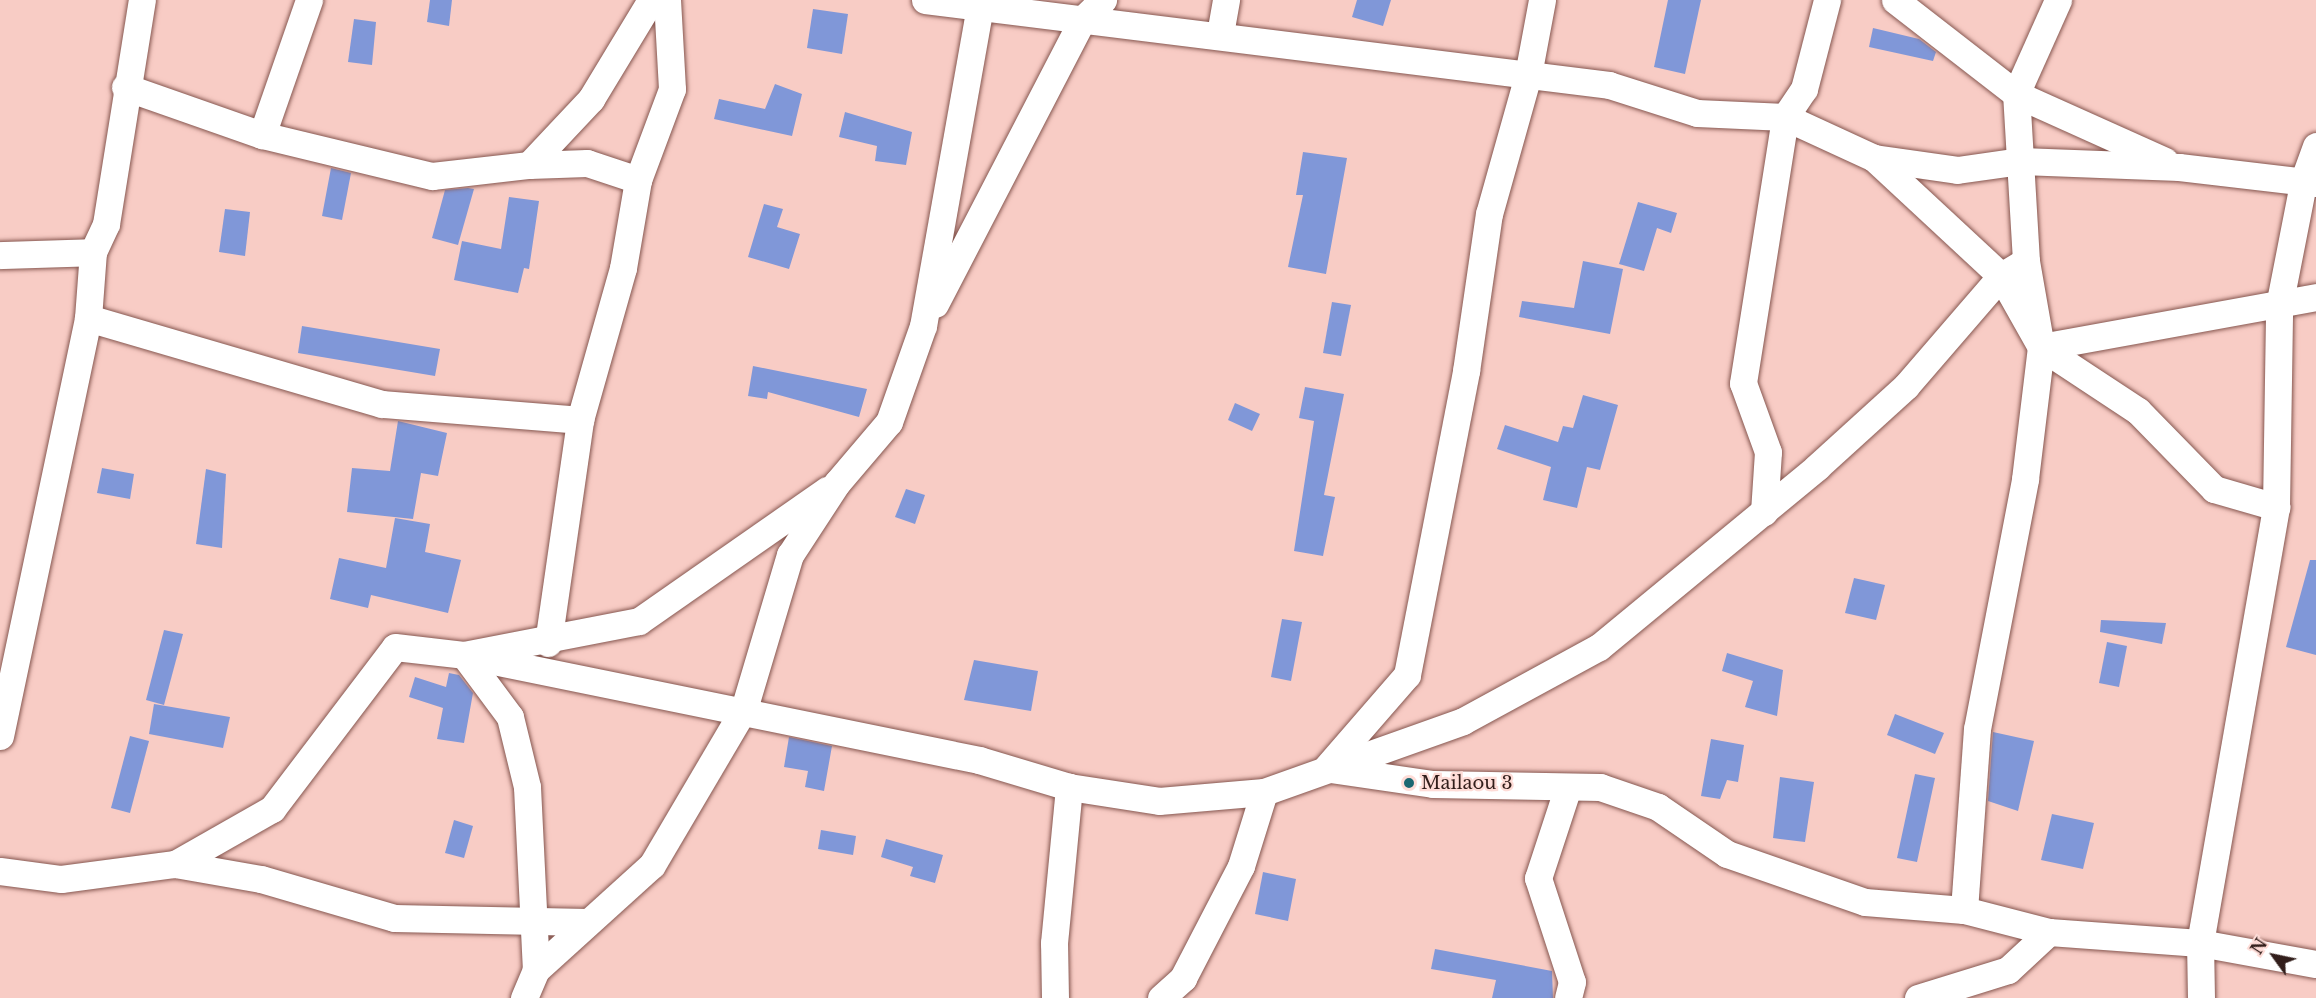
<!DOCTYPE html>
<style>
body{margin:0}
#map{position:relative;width:2316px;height:998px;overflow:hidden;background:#f8ccc5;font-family:"Libre Baskerville",serif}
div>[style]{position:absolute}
.building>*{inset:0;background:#8097d8}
.roads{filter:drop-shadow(0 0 2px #865750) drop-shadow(0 0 2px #865750)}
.street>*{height:27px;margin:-13.5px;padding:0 13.5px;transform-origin:13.5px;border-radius:13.5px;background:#fff}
.dots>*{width:16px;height:16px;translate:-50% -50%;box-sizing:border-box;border:3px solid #fedcd7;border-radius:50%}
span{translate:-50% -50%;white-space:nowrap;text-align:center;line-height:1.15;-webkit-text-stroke:4.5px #fedcd7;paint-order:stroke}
.poi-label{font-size:18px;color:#321e1b}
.left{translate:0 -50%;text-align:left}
.north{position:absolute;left:2244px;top:926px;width:60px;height:60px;-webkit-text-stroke:4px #fedcd7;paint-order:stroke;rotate:303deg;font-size:16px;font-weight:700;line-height:24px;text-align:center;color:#321e1b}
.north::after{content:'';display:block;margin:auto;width:21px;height:27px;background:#321e1b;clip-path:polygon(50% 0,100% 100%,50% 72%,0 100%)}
</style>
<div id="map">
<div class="building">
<div style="clip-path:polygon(430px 0,452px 0,449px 26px,427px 22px)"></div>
<div style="clip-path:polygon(1357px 0,1391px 0,1383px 26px,1352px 17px)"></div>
<div style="clip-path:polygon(1668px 0,1701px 0,1685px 74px,1654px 67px)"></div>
<div style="clip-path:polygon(813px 9px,848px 14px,842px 54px,807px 48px)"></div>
<div style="clip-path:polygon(354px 19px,376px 22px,372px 65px,348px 62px)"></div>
<div style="clip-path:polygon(1873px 28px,1919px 39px,1936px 52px,1933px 61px,1869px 47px)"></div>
<div style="clip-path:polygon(775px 84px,802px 94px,792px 136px,714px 119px,719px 99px,765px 109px)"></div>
<div style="clip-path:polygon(845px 112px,912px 132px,906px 165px,875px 161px,877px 146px,839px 137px)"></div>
<div style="clip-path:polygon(1303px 152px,1347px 158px,1326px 274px,1288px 267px,1303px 195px,1296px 195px)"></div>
<div style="clip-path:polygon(331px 168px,351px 173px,342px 220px,322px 216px)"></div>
<div style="clip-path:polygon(468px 188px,474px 189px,458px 245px,432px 238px,445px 190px)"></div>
<div style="clip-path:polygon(509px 197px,539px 201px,529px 269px,524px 268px,518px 293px,454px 280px,462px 241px,501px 249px)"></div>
<div style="clip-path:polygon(1638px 202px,1677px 213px,1671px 233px,1657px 228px,1644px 271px,1619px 264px)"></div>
<div style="clip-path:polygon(764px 204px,783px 209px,777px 227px,800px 234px,789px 269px,748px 257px)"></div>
<div style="clip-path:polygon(225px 209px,250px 212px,245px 256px,219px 252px)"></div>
<div style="clip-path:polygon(1583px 261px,1623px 269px,1610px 334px,1519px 317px,1522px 301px,1574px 308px)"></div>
<div style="clip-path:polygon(1332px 302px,1351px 305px,1341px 356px,1323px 353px)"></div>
<div style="clip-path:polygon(302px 326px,440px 349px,435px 376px,298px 353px)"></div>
<div style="clip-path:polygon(753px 366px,867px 389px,859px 417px,768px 392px,767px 399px,748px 396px)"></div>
<div style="clip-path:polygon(1305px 387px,1344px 394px,1324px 495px,1335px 497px,1323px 556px,1294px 551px,1314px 421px,1299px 418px)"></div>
<div style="clip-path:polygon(1583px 395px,1618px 405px,1600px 470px,1587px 467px,1577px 508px,1543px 500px,1551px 467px,1497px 449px,1505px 425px,1558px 442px,1563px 426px,1573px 428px)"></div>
<div style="clip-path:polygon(1235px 403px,1260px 414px,1252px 431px,1228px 420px)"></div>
<div style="clip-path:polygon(398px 421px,447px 433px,438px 476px,421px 473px,413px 519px,347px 512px,352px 468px,390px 471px)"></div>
<div style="clip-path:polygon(102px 468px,134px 474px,130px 499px,97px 493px)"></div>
<div style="clip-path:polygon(206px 469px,226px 474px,222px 548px,196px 544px)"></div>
<div style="clip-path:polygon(906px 489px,925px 495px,915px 524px,895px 517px)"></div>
<div style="clip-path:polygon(395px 518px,430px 524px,425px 552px,461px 560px,448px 613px,371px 595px,368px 608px,330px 599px,339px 558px,386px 568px)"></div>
<div style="clip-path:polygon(2310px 560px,2316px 560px,2316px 655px,2286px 647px)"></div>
<div style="clip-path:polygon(1854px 578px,1885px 585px,1876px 620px,1845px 613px)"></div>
<div style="clip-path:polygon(1282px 619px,1302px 622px,1291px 681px,1271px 677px)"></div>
<div style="clip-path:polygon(2101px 620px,2166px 623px,2162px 644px,2100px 632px)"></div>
<div style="clip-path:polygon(164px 630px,183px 634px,164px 705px,146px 700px)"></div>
<div style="clip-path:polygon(2107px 642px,2127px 646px,2119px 687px,2099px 683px)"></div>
<div style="clip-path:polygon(1727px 653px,1783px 670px,1777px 716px,1745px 707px,1753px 681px,1722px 671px)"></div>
<div style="clip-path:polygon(974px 660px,1038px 671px,1031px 711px,964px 700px)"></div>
<div style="clip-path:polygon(449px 673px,459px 675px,473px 693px,464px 743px,437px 739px,443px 708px,409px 697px,415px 677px,446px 687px)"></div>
<div style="clip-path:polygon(154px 704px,230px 717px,223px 748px,149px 734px)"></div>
<div style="clip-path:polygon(1895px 714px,1944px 733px,1935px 754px,1887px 735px)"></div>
<div style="clip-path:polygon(1993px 732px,2034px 741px,2018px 811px,1988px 801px)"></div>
<div style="clip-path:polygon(130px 736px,149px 741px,130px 813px,111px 808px)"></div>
<div style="clip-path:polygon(789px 737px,832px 746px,824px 791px,805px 787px,808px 771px,784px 767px)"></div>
<div style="clip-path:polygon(1711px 739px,1744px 745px,1738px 782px,1727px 780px,1720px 799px,1701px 796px)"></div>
<div style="clip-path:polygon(1915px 774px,1935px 778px,1917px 862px,1897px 858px)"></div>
<div style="clip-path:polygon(1780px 777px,1814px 782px,1805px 842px,1773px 838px)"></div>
<div style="clip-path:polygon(2052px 814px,2094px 823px,2083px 869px,2041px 860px)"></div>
<div style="clip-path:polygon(454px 820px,473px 826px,464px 858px,445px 853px)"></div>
<div style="clip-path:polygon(821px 830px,856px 836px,853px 855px,818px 849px)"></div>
<div style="clip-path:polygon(886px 839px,943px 855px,935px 883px,910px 876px,913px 867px,881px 857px)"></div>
<div style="clip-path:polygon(1263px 872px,1296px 879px,1288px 921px,1255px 914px)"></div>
<div style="clip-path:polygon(1435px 949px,1552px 971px,1553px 998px,1492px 998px,1496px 980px,1431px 969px)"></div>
</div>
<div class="roads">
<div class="street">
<div style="left:925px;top:0;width:689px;rotate:7.08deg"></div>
<div style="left:1609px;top:85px;width:92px;rotate:17.7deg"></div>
<div style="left:1697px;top:113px;width:88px;rotate:2.6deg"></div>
<div style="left:1785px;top:117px;width:98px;rotate:24.7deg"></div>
<div style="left:1874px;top:158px;width:84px;rotate:8.2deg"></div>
<div style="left:1957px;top:170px;width:65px;rotate:-8deg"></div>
<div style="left:2021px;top:161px;width:158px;rotate:2.2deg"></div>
<div style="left:2179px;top:167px;width:138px;rotate:6.7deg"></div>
<div style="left:1895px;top:0;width:153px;rotate:37.8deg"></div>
<div style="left:2016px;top:94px;width:163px;rotate:24.2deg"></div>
<div style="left:1220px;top:34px;width:35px;rotate:-80deg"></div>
<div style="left:125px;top:87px;width:145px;rotate:19.3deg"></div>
<div style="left:262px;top:135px;width:175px;rotate:13.6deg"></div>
<div style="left:432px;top:176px;width:98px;rotate:-6.5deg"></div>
<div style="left:529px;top:165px;width:91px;rotate:-46.8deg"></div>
<div style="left:591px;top:99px;width:116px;rotate:-58.8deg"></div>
<div style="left:262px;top:135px;width:143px;rotate:-70.8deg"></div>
<div style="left:1874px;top:158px;width:173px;rotate:42.9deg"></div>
<div style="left:2001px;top:276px;width:81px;rotate:60.6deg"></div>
<div style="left:2041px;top:347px;width:116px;rotate:33.4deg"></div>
<div style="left:2138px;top:411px;width:109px;rotate:45.7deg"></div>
<div style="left:2214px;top:489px;width:65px;rotate:16.2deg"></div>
<div style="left:529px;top:165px;width:58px;rotate:-2deg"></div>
<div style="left:587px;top:163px;width:54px;rotate:18.4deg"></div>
<div style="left:0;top:255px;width:93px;rotate:-1.8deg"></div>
<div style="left:935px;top:304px;width:321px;rotate:-62.6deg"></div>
<div style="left:1083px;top:19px;width:28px;rotate:-44deg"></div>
<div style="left:88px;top:318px;width:306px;rotate:16.3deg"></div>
<div style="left:382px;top:404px;width:199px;rotate:4.6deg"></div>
<div style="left:2041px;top:347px;width:280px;rotate:-10.3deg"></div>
<div style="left:1764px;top:512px;width:60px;rotate:-86.2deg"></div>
<div style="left:1768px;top:452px;width:73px;rotate:-109.9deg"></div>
<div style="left:1743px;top:383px;width:269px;rotate:-81deg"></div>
<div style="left:1785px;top:117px;width:34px;rotate:-56deg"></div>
<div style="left:1804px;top:89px;width:92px;rotate:-75.5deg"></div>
<div style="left:548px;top:643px;width:225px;rotate:-81.8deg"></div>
<div style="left:580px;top:420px;width:158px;rotate:-74.2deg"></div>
<div style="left:623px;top:268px;width:89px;rotate:-80.3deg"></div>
<div style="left:638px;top:180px;width:97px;rotate:-69.5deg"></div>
<div style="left:672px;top:89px;width:89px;rotate:-93.2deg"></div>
<div style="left:464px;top:655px;width:526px;rotate:11.52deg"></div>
<div style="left:979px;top:760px;width:94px;rotate:16.7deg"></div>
<div style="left:1069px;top:787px;width:91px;rotate:8.8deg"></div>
<div style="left:1159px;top:801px;width:105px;rotate:-4.9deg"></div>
<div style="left:1264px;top:792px;width:211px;rotate:-19.6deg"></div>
<div style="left:1463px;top:721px;width:155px;rotate:-28.6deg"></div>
<div style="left:1599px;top:647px;width:283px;rotate:-39.5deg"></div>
<div style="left:1817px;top:467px;width:120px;rotate:-42.3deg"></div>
<div style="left:1906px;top:386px;width:145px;rotate:-49.2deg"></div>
<div style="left:2001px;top:276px;width:29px;rotate:-31deg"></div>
<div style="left:464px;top:655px;width:77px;rotate:53.4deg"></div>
<div style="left:510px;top:717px;width:72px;rotate:76.3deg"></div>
<div style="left:527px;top:787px;width:183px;rotate:87.2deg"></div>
<div style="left:0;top:736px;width:427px;rotate:-78.1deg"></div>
<div style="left:88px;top:318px;width:66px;rotate:-85.7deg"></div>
<div style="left:93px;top:252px;width:31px;rotate:-65deg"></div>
<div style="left:106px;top:224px;width:227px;rotate:-80.9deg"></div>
<div style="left:1327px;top:767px;width:122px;rotate:-49deg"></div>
<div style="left:1407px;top:675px;width:310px;rotate:-79deg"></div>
<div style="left:1466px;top:371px;width:159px;rotate:-81.7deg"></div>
<div style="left:1489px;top:214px;width:144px;rotate:-74.3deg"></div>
<div style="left:1528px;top:75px;width:76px;rotate:-79.4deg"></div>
<div style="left:1330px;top:769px;width:104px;rotate:8.3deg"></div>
<div style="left:1433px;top:784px;width:167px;rotate:1deg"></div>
<div style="left:1600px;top:787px;width:61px;rotate:19deg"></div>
<div style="left:1658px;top:807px;width:83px;rotate:34.3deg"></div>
<div style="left:1727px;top:854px;width:146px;rotate:19.2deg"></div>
<div style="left:1865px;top:902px;width:99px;rotate:4.6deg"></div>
<div style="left:1964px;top:910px;width:88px;rotate:14.5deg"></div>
<div style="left:2049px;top:932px;width:151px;rotate:4.2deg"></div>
<div style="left:2200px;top:943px;width:118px;rotate:10.3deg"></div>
<div style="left:1568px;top:787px;width:96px;rotate:108.2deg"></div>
<div style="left:1538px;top:878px;width:109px;rotate:71.9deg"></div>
<div style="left:1572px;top:982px;width:16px;rotate:104deg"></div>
<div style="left:175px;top:864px;width:87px;rotate:9.9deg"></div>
<div style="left:261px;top:879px;width:139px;rotate:16.3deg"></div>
<div style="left:394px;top:918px;width:193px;rotate:1.2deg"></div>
<div style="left:0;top:871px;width:62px;rotate:7.5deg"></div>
<div style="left:61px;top:879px;width:115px;rotate:-7.5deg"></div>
<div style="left:175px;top:864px;width:112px;rotate:-29.6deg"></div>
<div style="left:272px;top:809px;width:203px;rotate:-52.8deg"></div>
<div style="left:395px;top:647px;width:69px;rotate:6.6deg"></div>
<div style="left:464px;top:655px;width:178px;rotate:-11deg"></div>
<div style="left:639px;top:621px;width:229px;rotate:-34.9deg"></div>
<div style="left:1964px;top:910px;width:181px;rotate:-85.9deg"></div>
<div style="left:1977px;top:729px;width:255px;rotate:-79.1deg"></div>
<div style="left:2025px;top:479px;width:133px;rotate:-83.1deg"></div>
<div style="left:2041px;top:347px;width:87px;rotate:-99.9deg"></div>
<div style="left:2026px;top:261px;width:167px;rotate:-93.4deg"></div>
<div style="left:2016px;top:94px;width:103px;rotate:-65.9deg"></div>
<div style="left:524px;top:998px;width:30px;rotate:-67deg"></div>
<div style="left:536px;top:970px;width:156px;rotate:-42.2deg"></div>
<div style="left:652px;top:865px;width:181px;rotate:-59.5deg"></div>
<div style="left:744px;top:709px;width:161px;rotate:-73.4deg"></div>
<div style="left:790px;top:555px;width:86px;rotate:-56.9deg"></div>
<div style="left:837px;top:483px;width:80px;rotate:-49.6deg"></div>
<div style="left:889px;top:422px;width:102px;rotate:-70.5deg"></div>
<div style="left:923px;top:326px;width:331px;rotate:-79.9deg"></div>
<div style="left:1055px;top:998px;width:55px;rotate:-91deg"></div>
<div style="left:1054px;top:943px;width:157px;rotate:-84.5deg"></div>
<div style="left:1161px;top:998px;width:30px;rotate:-42deg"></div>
<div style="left:1183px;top:978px;width:126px;rotate:-62.6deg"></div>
<div style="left:1241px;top:866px;width:77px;rotate:-72.7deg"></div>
<div style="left:1918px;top:998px;width:94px;rotate:-17.3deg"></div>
<div style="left:2008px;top:970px;width:56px;rotate:-42.8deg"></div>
<div style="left:2201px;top:998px;width:55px;rotate:-91deg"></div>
<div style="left:2200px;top:943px;width:443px;rotate:-80.1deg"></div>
<div style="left:2276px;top:507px;width:201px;rotate:-89.1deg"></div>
<div style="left:2279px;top:306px;width:129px;rotate:-78.9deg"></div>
<div style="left:2304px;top:179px;width:35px;rotate:-70deg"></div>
</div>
</div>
<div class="dots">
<div style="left:1409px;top:783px;background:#1c6771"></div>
</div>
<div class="poi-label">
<span class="left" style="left:1421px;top:783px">Mailaou 3</span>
</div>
<div class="north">N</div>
</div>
